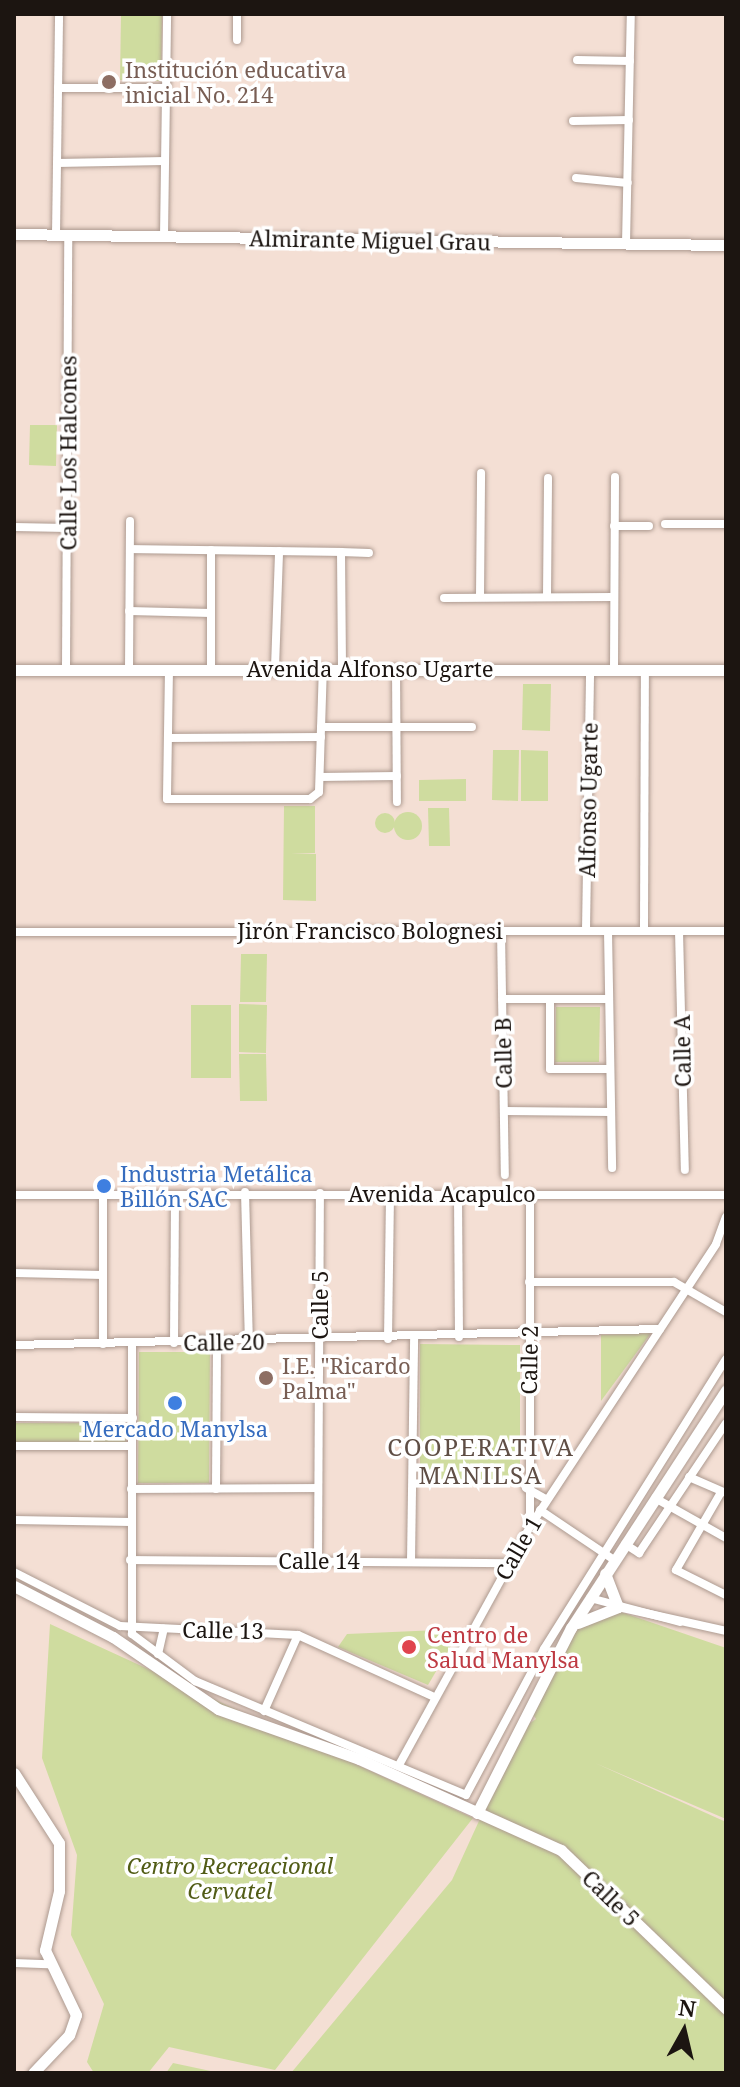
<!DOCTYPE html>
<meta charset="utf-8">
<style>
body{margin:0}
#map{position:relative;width:740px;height:2087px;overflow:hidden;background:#f4dfd4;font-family:"Noto Serif",serif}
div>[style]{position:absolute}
.green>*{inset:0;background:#cfdc9f}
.round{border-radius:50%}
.roads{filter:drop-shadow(0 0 2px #ad9a90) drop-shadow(0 0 2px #ad9a90)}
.street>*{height:8px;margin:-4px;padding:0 4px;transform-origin:4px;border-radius:4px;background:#fff}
.secondary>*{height:11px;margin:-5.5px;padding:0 5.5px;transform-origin:5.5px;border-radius:5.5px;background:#fff}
.dots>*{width:22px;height:22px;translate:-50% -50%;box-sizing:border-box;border:4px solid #fff;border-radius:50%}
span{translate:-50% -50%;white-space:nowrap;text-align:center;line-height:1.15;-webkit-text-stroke:7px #fff;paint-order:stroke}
.education-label{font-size:22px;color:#785e54}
.left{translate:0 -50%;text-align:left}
.street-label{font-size:22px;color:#1c1511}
.shop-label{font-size:22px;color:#366cbe}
.health-label{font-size:22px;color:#be3a42}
.park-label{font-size:22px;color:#515c16;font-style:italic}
.neighbourhood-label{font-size:24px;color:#5f4e45;letter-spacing:2px}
.frame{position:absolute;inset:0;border:16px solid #1c1511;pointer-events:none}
.north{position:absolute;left:644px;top:1991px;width:80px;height:80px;-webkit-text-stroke:6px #fff;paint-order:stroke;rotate:8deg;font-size:22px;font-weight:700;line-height:32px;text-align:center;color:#1c1511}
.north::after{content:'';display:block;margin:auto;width:28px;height:36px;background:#1c1511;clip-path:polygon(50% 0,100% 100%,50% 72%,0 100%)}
</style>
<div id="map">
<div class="green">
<div style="clip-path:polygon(121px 14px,162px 14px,161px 81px,120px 80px)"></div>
<div style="clip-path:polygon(30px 425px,57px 425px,56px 466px,29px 465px)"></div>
<div style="clip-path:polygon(523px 684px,551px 684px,550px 731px,522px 730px)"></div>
<div style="clip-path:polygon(493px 750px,519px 750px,518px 801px,492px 800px)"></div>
<div style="clip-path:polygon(521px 750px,548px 751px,548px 801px,521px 801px)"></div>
<div style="clip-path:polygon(466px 779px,466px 801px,419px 801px,419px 780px)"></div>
<div style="clip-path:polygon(284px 806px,315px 806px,315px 853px,291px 853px,316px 854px,316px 901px,283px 900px)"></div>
<div style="clip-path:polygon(428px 808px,449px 808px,450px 846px,429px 846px)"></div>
<div class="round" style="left:394px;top:812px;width:28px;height:28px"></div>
<div class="round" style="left:375px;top:813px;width:20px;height:20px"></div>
<div style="clip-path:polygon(241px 954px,267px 954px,266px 1002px,240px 1002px)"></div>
<div style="clip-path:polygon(239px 1004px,267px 1005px,266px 1053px,239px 1052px)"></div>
<div style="clip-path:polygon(191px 1005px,231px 1005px,231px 1078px,191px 1078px)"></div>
<div style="clip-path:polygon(556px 1007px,600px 1007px,599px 1062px,555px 1062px)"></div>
<div style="clip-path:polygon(239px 1054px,266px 1054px,267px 1101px,240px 1101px)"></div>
<div style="clip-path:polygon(651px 1333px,601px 1401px,601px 1335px)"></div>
<div style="clip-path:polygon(420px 1344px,520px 1345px,520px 1486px,420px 1485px)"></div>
<div style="clip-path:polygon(139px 1352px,210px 1352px,209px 1483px,138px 1483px)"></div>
<div style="clip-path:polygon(14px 1423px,124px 1423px,126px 1444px,14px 1445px)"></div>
<div style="clip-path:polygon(621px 1612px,726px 1648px,726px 1819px,595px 1763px,726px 1822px,726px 2073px,291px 2073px,452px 1880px,521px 1729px,536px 1719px,531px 1711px,578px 1628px)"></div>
<div style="clip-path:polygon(50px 1624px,473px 1818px,275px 2070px,169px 2047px,148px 2073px,94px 2073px,87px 2062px,104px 2004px,71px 1935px,77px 1855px,42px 1758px)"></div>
<div style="clip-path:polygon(461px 1629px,428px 1685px,338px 1647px,347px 1634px)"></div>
<div style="clip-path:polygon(173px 2063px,220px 2073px,166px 2073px)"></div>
</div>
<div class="roads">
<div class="street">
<div style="left:237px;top:40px;width:26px;rotate:-90deg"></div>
<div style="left:577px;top:60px;width:53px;rotate:1.1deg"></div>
<div style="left:58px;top:88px;width:108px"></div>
<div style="left:573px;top:121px;width:56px;rotate:-1deg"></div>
<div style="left:57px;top:163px;width:108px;rotate:-1.1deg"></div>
<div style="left:576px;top:178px;width:52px;rotate:5.5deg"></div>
<div style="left:56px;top:235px;width:221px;rotate:-89.2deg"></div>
<div style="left:164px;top:237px;width:223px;rotate:-89.2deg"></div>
<div style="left:626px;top:244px;width:230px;rotate:-88.8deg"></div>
<div style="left:665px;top:524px;width:61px"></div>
<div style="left:614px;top:526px;width:35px"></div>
<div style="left:14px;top:527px;width:54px;rotate:1.1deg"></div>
<div style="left:130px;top:549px;width:211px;rotate:0.8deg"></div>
<div style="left:341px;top:552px;width:116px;rotate:89.5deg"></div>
<div style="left:341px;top:552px;width:28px;rotate:2deg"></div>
<div style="left:480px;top:597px;width:124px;rotate:-89.5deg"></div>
<div style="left:547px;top:597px;width:119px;rotate:-89.5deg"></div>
<div style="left:444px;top:598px;width:170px;rotate:-0.3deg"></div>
<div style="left:129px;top:611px;width:82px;rotate:1.4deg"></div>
<div style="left:275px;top:668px;width:117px;rotate:-88deg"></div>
<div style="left:396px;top:668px;width:134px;rotate:89.6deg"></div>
<div style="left:129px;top:669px;width:148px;rotate:-89.6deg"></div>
<div style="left:169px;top:669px;width:130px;rotate:90.9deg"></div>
<div style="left:167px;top:799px;width:143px"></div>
<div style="left:310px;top:799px;width:11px;rotate:-38deg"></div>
<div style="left:319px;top:792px;width:124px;rotate:-88.2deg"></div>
<div style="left:211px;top:669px;width:119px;rotate:-90deg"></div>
<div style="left:614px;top:669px;width:192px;rotate:-89.7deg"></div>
<div style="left:66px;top:670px;width:434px;rotate:-89.7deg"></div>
<div style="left:321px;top:727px;width:151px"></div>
<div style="left:168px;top:738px;width:153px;rotate:-0.4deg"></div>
<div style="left:320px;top:777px;width:77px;rotate:-0.7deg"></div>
<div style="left:501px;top:931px;width:244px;rotate:89.1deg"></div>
<div style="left:586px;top:931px;width:262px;rotate:-89.1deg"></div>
<div style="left:608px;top:931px;width:237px;rotate:89deg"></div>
<div style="left:644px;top:931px;width:262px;rotate:-89.8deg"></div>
<div style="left:679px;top:931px;width:239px;rotate:88.6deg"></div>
<div style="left:14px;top:932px;width:712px;rotate:-0.08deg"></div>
<div style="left:502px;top:999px;width:107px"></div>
<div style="left:550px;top:999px;width:70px;rotate:90deg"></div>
<div style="left:550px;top:1069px;width:60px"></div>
<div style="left:504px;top:1111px;width:107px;rotate:0.5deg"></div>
<div style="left:245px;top:1192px;width:150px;rotate:88.5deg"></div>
<div style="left:458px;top:1194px;width:143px;rotate:89.6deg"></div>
<div style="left:530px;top:1194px;width:330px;rotate:90deg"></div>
<div style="left:14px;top:1195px;width:712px"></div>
<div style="left:103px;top:1197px;width:147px;rotate:90deg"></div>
<div style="left:14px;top:1273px;width:89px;rotate:1.3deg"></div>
<div style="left:529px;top:1282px;width:145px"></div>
<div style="left:674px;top:1282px;width:60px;rotate:30deg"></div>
<div style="left:388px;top:1339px;width:146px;rotate:-89.2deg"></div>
<div style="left:174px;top:1343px;width:148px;rotate:-89.6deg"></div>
<div style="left:132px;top:1344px;width:290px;rotate:90deg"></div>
<div style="left:132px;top:1634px;width:79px;rotate:36.7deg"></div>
<div style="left:195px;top:1681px;width:294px;rotate:22.8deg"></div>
<div style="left:466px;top:1795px;width:166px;rotate:-61.9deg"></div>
<div style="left:544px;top:1649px;width:342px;rotate:-57.9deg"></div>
<div style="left:14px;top:1345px;width:646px;rotate:-1.42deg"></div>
<div style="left:14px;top:1417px;width:119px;rotate:0.5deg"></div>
<div style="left:14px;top:1446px;width:118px"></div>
<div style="left:689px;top:1477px;width:40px;rotate:23.4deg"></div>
<div style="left:526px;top:1488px;width:23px;rotate:29deg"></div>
<div style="left:131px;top:1489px;width:187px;rotate:-0.3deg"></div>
<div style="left:216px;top:1489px;width:147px;rotate:-89.6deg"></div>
<div style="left:720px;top:1494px;width:88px;rotate:120.1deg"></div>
<div style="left:676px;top:1570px;width:56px;rotate:26.6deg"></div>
<div style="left:655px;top:1498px;width:81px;rotate:29.4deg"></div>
<div style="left:540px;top:1510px;width:89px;rotate:34deg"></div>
<div style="left:14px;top:1520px;width:117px;rotate:1deg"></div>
<div style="left:625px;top:1544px;width:17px;rotate:33deg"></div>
<div style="left:639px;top:1553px;width:156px;rotate:-56.2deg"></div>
<div style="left:130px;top:1560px;width:379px;rotate:0.5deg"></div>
<div style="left:318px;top:1561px;width:368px;rotate:-89.7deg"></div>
<div style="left:411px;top:1562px;width:224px;rotate:-89.2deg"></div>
<div style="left:14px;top:1572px;width:119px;rotate:27deg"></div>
<div style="left:120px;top:1626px;width:178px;rotate:2.9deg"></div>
<div style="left:298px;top:1635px;width:147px;rotate:24.5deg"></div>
<div style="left:590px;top:1598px;width:93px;rotate:14.9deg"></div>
<div style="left:618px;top:1607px;width:111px;rotate:12.5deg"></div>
<div style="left:158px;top:1654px;width:26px;rotate:-77deg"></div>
<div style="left:264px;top:1711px;width:83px;rotate:-65.9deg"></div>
<div style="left:399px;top:1765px;width:274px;rotate:-61.2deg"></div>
<div style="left:531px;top:1525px;width:336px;rotate:-56.6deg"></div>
<div style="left:716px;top:1244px;width:29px;rotate:-70deg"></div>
<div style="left:14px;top:1963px;width:34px;rotate:2deg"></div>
</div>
<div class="secondary">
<div style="left:14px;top:234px;width:712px;rotate:0.89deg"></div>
<div style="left:14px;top:670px;width:712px"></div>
<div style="left:14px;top:1586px;width:111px;rotate:27.3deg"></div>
<div style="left:113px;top:1637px;width:127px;rotate:34.4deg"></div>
<div style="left:218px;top:1709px;width:150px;rotate:19.5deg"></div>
<div style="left:359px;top:1759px;width:222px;rotate:24.3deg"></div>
<div style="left:561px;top:1850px;width:229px;rotate:43.9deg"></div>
<div style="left:578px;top:1623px;width:43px;rotate:-21.8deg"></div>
<div style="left:618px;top:1607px;width:36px;rotate:-111deg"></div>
<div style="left:14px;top:1773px;width:83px;rotate:57.3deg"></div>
<div style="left:59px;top:1843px;width:48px;rotate:90deg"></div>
<div style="left:59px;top:1891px;width:61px;rotate:103.3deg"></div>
<div style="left:45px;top:1950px;width:72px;rotate:64.5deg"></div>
<div style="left:76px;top:2015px;width:21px;rotate:109deg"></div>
<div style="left:69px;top:2035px;width:52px;rotate:133.5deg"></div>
<div style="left:477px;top:1813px;width:208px;rotate:-63.1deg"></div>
<div style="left:571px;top:1628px;width:284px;rotate:-56.9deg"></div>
</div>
</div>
<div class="dots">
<div style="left:109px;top:82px;background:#8d6e63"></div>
<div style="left:104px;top:1186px;background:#3f7fe0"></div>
<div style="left:266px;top:1378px;background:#8d6e63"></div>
<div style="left:175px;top:1403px;background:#3f7fe0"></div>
<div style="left:409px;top:1647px;background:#e0444e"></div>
</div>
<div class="education-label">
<span class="left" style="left:125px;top:82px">Institución educativa<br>inicial No. 214</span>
<span class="left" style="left:282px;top:1378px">I.E. "Ricardo<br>Palma"</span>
</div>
<div class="street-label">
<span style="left:370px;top:240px;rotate:1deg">Almirante Miguel Grau</span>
<span style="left:68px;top:453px;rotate:-90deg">Calle Los Halcones</span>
<span style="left:370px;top:669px">Avenida Alfonso Ugarte</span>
<span style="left:588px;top:800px;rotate:-89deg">Alfonso Ugarte</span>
<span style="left:370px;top:931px">Jirón Francisco Bolognesi</span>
<span style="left:682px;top:1051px;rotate:-91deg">Calle A</span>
<span style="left:503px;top:1053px;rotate:-91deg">Calle B</span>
<span style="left:442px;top:1194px">Avenida Acapulco</span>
<span style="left:320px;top:1305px;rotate:-90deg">Calle 5</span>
<span style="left:224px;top:1342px;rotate:-1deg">Calle 20</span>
<span style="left:529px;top:1360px;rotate:-89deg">Calle 2</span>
<span style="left:518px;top:1548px;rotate:-60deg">Calle 1</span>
<span style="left:319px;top:1561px">Calle 14</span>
<span style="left:223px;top:1630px;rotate:1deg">Calle 13</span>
<span style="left:611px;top:1898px;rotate:44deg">Calle 5</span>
</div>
<div class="shop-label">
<span class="left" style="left:120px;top:1186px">Industria Metálica<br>Billón SAC</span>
<span style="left:175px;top:1429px">Mercado Manylsa</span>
</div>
<div class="health-label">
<span class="left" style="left:427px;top:1647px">Centro de<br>Salud Manylsa</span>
</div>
<div class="park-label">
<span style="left:230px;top:1878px">Centro Recreacional<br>Cervatel</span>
</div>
<div class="neighbourhood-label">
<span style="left:481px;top:1461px">COOPERATIVA<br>MANILSA</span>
</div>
<div class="frame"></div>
<div class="north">N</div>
</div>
